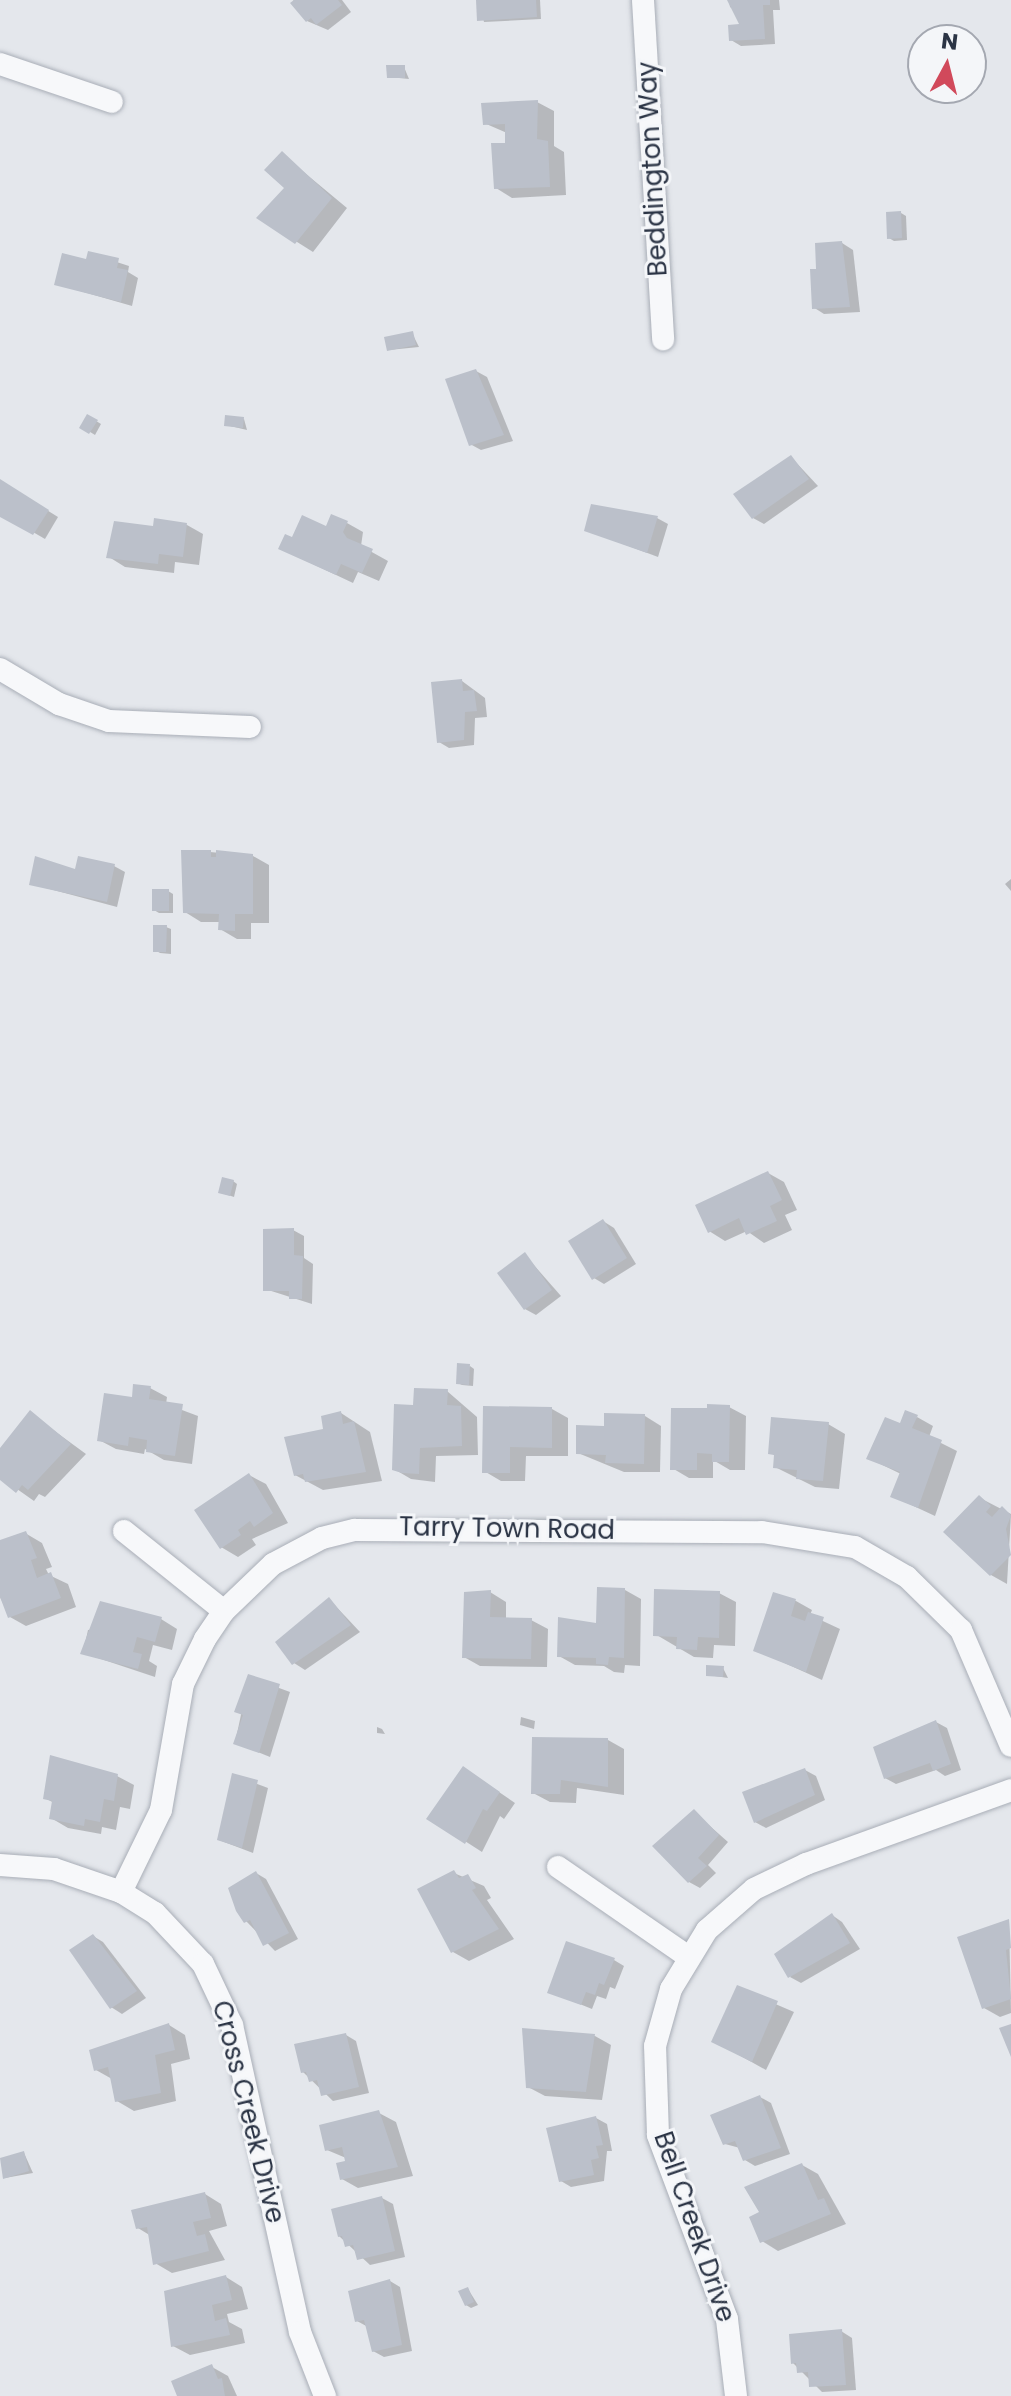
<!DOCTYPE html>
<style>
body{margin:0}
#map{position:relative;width:1011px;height:2396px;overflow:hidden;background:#e4e7ec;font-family:Poppins,sans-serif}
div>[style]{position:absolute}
.shadow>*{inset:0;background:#0003}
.building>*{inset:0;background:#bbc0ca}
.roads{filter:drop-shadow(0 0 2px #a9aeb7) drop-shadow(0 0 2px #a9aeb7)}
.minor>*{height:22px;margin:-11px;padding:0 11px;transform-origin:11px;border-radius:11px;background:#f7f8fa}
span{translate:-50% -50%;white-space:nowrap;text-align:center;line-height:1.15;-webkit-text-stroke:6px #f4f6f9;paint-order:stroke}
.street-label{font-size:26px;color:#2b3445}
.north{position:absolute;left:907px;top:24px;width:80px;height:80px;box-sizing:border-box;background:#f4f6f9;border:2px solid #a4a8b1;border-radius:50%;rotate:7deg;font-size:22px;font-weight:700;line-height:32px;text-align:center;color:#2b3445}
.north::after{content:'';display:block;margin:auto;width:28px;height:36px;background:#d1495b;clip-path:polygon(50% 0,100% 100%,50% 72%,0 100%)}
</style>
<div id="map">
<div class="shadow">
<div style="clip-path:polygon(293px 0,342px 0,351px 12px,328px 30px,307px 21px)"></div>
<div style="clip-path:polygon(478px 0,540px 0,541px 19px,484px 22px)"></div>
<div style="clip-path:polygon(729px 0,779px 0,780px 10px,773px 10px,775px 44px,741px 46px,731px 40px,741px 26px,740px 13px,730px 7px)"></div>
<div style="clip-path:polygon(404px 67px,409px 79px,389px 77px)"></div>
<div style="clip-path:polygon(537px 102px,554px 111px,554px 146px,564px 152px,566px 195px,512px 198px,496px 188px,507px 133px,484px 123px)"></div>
<div style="clip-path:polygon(282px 154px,347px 208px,313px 252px,259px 218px,287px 188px)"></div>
<div style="clip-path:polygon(901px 213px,906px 216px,907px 240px,894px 241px,889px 238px)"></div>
<div style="clip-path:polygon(842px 243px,853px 250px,860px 312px,824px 314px,813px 307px)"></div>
<div style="clip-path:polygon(89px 253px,129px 266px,128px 272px,138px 278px,132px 306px,56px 284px,87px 262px)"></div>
<div style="clip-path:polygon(412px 333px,419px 347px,389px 350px)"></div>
<div style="clip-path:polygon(476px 371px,487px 377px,513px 441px,481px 450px,470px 444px)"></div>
<div style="clip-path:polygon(88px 416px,101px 424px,95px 435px,82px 427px)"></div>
<div style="clip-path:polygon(244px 419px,247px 430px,226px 425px)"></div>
<div style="clip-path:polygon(791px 457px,818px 486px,764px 524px,753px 518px)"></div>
<div style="clip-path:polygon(0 481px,58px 517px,45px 539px,0 513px)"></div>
<div style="clip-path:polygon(657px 518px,668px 524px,658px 557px,586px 530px)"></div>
<div style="clip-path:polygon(156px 521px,187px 525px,203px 534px,199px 565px,175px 562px,174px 573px,125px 567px,109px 557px,155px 528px)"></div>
<div style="clip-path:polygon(347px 523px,363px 532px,361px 546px,388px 561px,379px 581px,358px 572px,353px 583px,281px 549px)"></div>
<div style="clip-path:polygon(462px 681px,485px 698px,487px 717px,475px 718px,474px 745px,449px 748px,439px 742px)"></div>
<div style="clip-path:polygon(210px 852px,253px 856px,269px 865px,269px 923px,251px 923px,251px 939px,237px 939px,220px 929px,221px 922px,201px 922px,185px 912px)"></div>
<div style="clip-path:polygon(114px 866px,125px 872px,117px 907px,31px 884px)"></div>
<div style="clip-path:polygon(1011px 879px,1011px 891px,1005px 884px)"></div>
<div style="clip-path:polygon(168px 891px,173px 894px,173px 913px,159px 913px,154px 910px)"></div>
<div style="clip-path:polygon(166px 927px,171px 929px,171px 954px,160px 953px,155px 950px)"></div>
<div style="clip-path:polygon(768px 1173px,784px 1182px,797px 1210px,785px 1215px,792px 1230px,764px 1243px,747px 1231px,725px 1241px,709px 1231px)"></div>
<div style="clip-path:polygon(233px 1181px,237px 1184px,234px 1197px,225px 1194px)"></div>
<div style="clip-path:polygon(603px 1221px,614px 1228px,636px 1264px,604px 1284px,594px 1278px)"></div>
<div style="clip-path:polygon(293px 1230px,304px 1236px,304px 1258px,313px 1264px,312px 1304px,265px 1289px)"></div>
<div style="clip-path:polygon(525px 1255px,561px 1296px,536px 1315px,525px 1309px)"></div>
<div style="clip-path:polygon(470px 1366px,474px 1369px,473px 1386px,462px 1385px,458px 1383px)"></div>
<div style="clip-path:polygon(150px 1388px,167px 1397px,166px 1404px,198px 1416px,192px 1464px,164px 1460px,145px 1449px,144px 1454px,116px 1449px,99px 1440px)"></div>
<div style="clip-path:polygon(447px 1391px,477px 1417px,478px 1455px,436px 1456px,435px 1482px,411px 1479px,394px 1469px,415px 1407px)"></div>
<div style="clip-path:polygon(729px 1407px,746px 1416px,745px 1470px,730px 1470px,713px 1460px,713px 1478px,689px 1478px,672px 1468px)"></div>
<div style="clip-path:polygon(485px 1408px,552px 1409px,568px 1418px,568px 1456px,526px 1456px,525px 1481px,501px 1481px,484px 1471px)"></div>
<div style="clip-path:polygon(30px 1413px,86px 1454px,45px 1497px,39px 1494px,34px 1501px,0 1477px,0 1451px)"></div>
<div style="clip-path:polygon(341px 1413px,370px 1432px,382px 1481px,323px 1490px,295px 1475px)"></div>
<div style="clip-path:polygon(645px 1416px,661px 1426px,660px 1472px,624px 1472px,578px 1453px,606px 1428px)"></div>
<div style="clip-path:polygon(917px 1417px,933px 1426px,929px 1437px,957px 1451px,935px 1516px,892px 1496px,901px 1474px,868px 1458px)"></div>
<div style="clip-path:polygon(828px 1424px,845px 1434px,839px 1489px,815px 1487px,775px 1467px,776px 1456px,771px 1453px)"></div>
<div style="clip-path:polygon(249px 1475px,266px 1484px,288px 1523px,252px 1539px,256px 1545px,238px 1557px,221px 1547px)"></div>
<div style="clip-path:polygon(980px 1498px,1011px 1514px,1007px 1584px,991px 1575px)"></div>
<div style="clip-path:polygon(25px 1533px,42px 1543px,52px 1567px,46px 1569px,49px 1575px,68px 1584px,76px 1607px,26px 1626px,10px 1617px,0 1597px,0 1543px)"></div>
<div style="clip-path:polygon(625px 1590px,641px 1599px,640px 1666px,625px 1665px,624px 1673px,614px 1672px,604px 1666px,575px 1665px,559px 1656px,598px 1625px)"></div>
<div style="clip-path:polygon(490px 1592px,506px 1602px,506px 1619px,531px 1620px,548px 1629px,547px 1667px,480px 1666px,464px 1657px)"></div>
<div style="clip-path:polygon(719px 1593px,736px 1602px,735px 1646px,714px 1645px,713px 1658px,694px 1657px,655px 1634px)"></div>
<div style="clip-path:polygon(774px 1594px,796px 1601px,812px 1610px,810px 1615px,840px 1629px,822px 1680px,756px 1650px)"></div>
<div style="clip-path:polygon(329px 1599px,360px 1632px,305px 1670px,294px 1663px)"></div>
<div style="clip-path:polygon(161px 1619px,177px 1629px,172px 1650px,153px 1645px,149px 1661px,157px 1666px,155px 1677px,83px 1653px,88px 1630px)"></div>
<div style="clip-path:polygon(723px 1668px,728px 1678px,708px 1675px)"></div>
<div style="clip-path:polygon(249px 1677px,290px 1692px,270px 1757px,235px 1743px)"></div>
<div style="clip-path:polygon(521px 1717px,535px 1721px,534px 1729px,520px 1725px)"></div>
<div style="clip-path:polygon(936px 1722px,947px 1728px,961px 1770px,945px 1776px,936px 1770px,896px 1784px,885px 1778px)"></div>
<div style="clip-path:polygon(377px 1727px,382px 1729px,385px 1734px,377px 1733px)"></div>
<div style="clip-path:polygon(608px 1740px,624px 1749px,624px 1795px,577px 1788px,576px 1803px,550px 1802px,533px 1793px)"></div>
<div style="clip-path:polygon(464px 1768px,515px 1803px,504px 1819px,500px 1816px,482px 1852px,429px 1818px)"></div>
<div style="clip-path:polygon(805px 1770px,816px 1776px,825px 1800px,766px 1828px,755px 1822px)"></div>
<div style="clip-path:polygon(233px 1775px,268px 1788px,253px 1853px,219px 1840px)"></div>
<div style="clip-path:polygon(117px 1776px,134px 1785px,130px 1809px,120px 1807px,116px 1830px,102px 1827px,101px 1834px,68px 1828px,51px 1818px,54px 1803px,45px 1798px)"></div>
<div style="clip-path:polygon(694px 1812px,728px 1842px,708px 1865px,716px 1873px,700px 1888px,689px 1882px)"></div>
<div style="clip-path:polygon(256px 1873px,266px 1879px,298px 1939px,275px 1951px,246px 1921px)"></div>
<div style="clip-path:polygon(454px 1873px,484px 1886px,491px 1898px,487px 1900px,514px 1939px,469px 1961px,453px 1952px)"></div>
<div style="clip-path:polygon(832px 1915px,842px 1922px,860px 1949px,801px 1983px,790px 1977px)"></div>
<div style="clip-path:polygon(1009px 1921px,1011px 2013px,1000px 2017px,984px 2008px)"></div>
<div style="clip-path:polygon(93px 1936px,103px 1942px,146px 1998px,122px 2014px,111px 2007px)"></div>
<div style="clip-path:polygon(614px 1960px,624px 1966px,615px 1989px,610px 1987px,606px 1999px,597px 1996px,592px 2009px,550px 1992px)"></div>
<div style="clip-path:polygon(738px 1988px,794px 2012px,766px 2070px,714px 2041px)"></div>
<div style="clip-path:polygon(169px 2025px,185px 2035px,190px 2059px,171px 2064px,176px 2101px,134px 2111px,117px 2101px,112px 2079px,96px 2070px)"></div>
<div style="clip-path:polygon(524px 2030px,595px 2036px,611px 2045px,602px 2100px,545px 2096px,528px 2087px)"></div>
<div style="clip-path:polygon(346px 2035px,356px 2041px,369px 2093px,333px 2101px,303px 2072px)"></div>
<div style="clip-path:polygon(760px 2097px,771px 2103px,790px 2154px,755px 2166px,745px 2160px,740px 2148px,725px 2144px)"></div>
<div style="clip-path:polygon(379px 2113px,396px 2122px,413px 2176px,358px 2188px,342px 2179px,346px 2158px,327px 2150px)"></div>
<div style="clip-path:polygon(596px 2118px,607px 2124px,612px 2151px,607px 2151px,604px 2181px,571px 2187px,561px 2181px)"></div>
<div style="clip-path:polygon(24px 2153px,33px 2173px,5px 2178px)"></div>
<div style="clip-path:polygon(802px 2165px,818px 2174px,846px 2224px,778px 2251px,762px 2241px,761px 2213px)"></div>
<div style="clip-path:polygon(205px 2194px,221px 2204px,227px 2226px,209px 2231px,225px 2260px,172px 2273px,155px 2263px,151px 2236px,138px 2228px)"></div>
<div style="clip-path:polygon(382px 2198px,393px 2204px,405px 2257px,370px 2265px,339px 2236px)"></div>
<div style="clip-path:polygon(226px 2277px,242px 2287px,248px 2309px,227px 2314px,229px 2322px,242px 2329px,245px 2343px,190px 2355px,173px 2346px)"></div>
<div style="clip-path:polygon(390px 2281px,400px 2287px,412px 2351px,384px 2357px,373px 2351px,368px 2327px,357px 2321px)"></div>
<div style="clip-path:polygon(468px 2289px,478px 2305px,471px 2308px,466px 2305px)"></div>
<div style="clip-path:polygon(841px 2331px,852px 2338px,856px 2390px,822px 2392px,793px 2363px)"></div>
<div style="clip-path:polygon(212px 2367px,228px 2376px,237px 2396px,179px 2396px)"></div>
</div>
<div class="building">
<div style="clip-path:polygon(294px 0,338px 0,342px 5px,316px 25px,311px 18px,306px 22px,290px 3px)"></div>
<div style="clip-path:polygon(476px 0,536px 0,537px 17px,477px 21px)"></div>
<div style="clip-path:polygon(727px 0,770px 0,770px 5px,763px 5px,765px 39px,729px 41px,728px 25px,739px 24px)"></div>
<div style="clip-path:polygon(386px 65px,405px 65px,405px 78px,387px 78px)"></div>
<div style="clip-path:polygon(538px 100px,537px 139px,548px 141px,550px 187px,494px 189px,491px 143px,505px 143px,505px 124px,483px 125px,481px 103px)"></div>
<div style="clip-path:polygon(282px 151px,332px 198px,295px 244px,256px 218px,284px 188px,264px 170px)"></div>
<div style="clip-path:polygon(901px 211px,902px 238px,887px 239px,886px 212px)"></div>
<div style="clip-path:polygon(842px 241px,850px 307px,812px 309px,810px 269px,816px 269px,815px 243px)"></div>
<div style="clip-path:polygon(88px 251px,119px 258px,117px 268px,128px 270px,121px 302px,54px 285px,62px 253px,86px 259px)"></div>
<div style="clip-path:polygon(413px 331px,416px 345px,387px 351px,384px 337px)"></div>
<div style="clip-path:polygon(476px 369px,504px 435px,469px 446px,445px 379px)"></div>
<div style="clip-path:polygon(87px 414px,98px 420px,89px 434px,79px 428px)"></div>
<div style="clip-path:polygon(225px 415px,244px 417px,243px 428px,224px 426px)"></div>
<div style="clip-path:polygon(791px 455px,809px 479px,752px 519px,733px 494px)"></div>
<div style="clip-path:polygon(0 479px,49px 510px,33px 535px,0 517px)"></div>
<div style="clip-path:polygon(591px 504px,658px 516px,647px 553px,584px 531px)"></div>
<div style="clip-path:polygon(331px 514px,348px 521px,343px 532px,347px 538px,373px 549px,362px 573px,341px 564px,336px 575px,278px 549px,285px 534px,292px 537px,302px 515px,326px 526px)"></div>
<div style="clip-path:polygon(154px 518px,187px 523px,183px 557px,159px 554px,158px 564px,106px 558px,114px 521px,153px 526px)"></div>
<div style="clip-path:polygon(462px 679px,463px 691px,474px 690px,477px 711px,465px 712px,464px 740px,437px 743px,431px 682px)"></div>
<div style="clip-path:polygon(181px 850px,211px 850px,211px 857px,216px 857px,216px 850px,253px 854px,253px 914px,235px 914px,235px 931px,218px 930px,219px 914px,183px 913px)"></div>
<div style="clip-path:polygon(35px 856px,75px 869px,78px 856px,115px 864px,107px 902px,29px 885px)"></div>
<div style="clip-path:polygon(152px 889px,169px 889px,169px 911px,152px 911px)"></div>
<div style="clip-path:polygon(153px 925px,167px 925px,166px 952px,153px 952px)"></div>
<div style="clip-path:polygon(768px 1171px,782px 1200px,770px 1206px,777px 1221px,746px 1235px,739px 1218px,708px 1233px,695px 1205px)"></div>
<div style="clip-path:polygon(222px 1177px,234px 1180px,230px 1196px,218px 1193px)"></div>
<div style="clip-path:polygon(603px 1219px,627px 1258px,592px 1280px,568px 1241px)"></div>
<div style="clip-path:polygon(294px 1228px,294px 1255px,303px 1256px,302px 1299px,289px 1299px,289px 1291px,263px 1291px,263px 1229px)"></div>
<div style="clip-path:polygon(525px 1252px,552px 1290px,524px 1310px,497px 1273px)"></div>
<div style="clip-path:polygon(457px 1363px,470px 1364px,469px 1385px,456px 1384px)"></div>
<div style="clip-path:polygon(133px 1384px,151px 1386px,149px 1399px,183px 1404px,175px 1456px,146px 1452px,147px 1440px,129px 1437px,128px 1446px,97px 1441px,104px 1393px,132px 1397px)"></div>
<div style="clip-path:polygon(414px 1388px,448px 1389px,447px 1405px,461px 1406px,462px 1446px,420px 1448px,419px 1474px,402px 1473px,392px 1470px,394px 1404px,413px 1405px)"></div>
<div style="clip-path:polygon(707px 1404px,730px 1405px,729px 1462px,712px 1462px,712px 1454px,697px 1453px,697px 1470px,670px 1470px,671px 1408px,707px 1408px)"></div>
<div style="clip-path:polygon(483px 1406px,552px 1407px,552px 1448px,510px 1447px,510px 1473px,482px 1473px)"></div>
<div style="clip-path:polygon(30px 1410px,71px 1444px,28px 1490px,22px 1485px,16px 1493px,0 1480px,0 1448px)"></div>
<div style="clip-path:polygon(905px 1410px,918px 1415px,912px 1428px,942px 1440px,918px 1508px,890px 1497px,900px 1472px,866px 1459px,885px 1417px,900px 1423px)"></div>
<div style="clip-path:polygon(341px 1411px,343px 1424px,354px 1421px,366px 1472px,305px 1482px,303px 1474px,294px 1476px,284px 1437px,323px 1429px,321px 1416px)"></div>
<div style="clip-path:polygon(604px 1413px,645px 1414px,644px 1464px,605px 1463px,606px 1455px,576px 1454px,576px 1425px,604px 1426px)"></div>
<div style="clip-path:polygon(771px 1417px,829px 1422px,823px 1481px,796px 1479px,797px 1470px,773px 1468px,774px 1455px,768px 1454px)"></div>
<div style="clip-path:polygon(249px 1473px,273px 1513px,254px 1527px,250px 1521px,238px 1530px,241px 1535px,220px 1549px,194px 1510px)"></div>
<div style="clip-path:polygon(979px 1495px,991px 1506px,986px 1512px,992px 1517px,1002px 1506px,1011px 1515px,1006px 1529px,1011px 1555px,990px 1576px,943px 1532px)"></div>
<div style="clip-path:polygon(26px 1531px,37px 1558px,31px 1560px,37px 1578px,51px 1572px,61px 1598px,8px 1618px,0 1597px,0 1540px)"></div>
<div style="clip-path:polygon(597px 1587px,625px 1588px,624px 1658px,609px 1657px,608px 1665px,596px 1664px,596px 1658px,557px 1657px,558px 1617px,596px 1623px)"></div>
<div style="clip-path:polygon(654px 1589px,720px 1591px,719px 1638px,698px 1637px,697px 1650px,676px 1649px,677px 1637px,653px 1636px)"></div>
<div style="clip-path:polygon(491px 1590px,490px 1617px,532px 1618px,531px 1659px,462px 1658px,464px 1592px)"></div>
<div style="clip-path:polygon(773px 1592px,796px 1599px,791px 1616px,805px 1621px,808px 1612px,824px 1617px,806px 1672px,753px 1651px)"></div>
<div style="clip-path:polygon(329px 1597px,351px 1625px,292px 1665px,275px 1642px)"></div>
<div style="clip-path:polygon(100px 1601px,162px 1617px,155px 1642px,137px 1637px,133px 1652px,142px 1654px,138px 1669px,80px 1654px)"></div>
<div style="clip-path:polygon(706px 1665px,724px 1666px,723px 1677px,706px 1676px)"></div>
<div style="clip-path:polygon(248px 1674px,280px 1684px,259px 1753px,233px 1744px,243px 1715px,234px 1712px)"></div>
<div style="clip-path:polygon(936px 1720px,951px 1764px,933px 1771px,930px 1763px,884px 1779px,873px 1747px)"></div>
<div style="clip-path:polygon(532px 1737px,608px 1738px,608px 1787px,561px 1780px,560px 1794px,531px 1794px)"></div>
<div style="clip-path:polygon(50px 1755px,118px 1774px,114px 1801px,104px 1799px,100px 1822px,85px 1819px,84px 1826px,49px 1819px,52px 1801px,43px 1799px)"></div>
<div style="clip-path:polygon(463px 1766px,500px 1792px,487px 1811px,483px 1809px,465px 1844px,426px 1819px)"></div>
<div style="clip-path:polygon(805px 1768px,815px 1795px,754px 1823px,742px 1792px)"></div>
<div style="clip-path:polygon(232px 1773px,258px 1780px,242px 1848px,217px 1840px)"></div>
<div style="clip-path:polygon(694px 1809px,719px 1835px,698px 1858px,707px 1866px,688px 1883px,652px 1846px)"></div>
<div style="clip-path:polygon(454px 1870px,459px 1878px,468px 1874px,476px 1888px,472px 1890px,499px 1929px,451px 1953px,417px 1889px)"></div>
<div style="clip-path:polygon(256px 1871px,289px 1933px,263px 1946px,250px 1920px,244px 1923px,236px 1911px,228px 1888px)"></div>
<div style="clip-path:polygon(832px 1913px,850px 1943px,788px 1978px,774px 1954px)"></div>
<div style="clip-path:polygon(1009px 1919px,1011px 1948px,1006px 1950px,1011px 1999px,982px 2009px,957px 1937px)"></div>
<div style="clip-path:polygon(93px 1934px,137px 1991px,110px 2009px,69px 1950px)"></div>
<div style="clip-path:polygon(566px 1941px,615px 1958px,604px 1985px,599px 1983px,595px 1995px,586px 1992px,581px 2005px,547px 1993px)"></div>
<div style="clip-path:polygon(737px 1985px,778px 2001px,752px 2062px,711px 2042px)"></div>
<div style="clip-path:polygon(169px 2023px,175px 2050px,155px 2055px,161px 2093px,115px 2102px,108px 2067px,94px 2071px,89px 2050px)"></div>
<div style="clip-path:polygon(1011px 2024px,1011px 2057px,999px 2028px)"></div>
<div style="clip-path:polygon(522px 2028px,595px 2034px,586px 2092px,526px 2088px)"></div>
<div style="clip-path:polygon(346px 2033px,359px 2087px,321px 2096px,317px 2080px,309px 2082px,306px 2072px,301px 2073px,294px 2044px)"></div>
<div style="clip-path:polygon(760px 2095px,781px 2148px,743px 2161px,735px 2141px,723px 2145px,710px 2115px)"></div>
<div style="clip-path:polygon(379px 2110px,398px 2167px,340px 2180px,336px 2163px,345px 2161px,342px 2147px,325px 2151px,319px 2125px)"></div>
<div style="clip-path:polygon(596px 2116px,603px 2145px,596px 2146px,599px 2158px,591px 2160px,594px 2175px,559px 2182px,546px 2128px)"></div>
<div style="clip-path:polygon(24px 2151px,29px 2171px,3px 2179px,0 2158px)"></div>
<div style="clip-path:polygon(802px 2163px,818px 2200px,824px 2198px,831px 2214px,760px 2243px,749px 2217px,759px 2212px,744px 2187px)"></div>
<div style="clip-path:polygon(205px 2192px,211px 2218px,193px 2222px,197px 2236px,205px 2234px,209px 2251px,153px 2265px,147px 2227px,136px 2229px,131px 2210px)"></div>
<div style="clip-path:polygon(382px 2196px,395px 2251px,357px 2260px,353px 2245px,345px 2247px,342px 2236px,338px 2237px,331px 2209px)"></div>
<div style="clip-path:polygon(226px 2275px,232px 2300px,212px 2305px,215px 2321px,226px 2318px,230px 2335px,171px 2347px,164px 2291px)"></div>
<div style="clip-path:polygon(390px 2279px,402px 2345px,372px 2352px,364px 2320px,355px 2322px,348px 2291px)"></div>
<div style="clip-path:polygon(468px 2287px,474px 2302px,465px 2306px,458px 2291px)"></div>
<div style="clip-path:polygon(842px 2329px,846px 2385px,809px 2387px,808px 2372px,797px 2373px,796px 2363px,791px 2364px,789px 2334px)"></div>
<div style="clip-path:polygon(212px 2364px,218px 2379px,222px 2378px,225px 2396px,177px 2396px,171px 2381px)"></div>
</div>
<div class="roads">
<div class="minor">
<div style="left:643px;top:0;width:340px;rotate:86.6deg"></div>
<div style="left:0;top:64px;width:118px;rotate:18.7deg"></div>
<div style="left:0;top:669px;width:69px;rotate:30.7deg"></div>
<div style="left:59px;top:704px;width:53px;rotate:18.8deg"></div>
<div style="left:109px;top:721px;width:141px;rotate:2.4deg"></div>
<div style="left:124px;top:1531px;width:128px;rotate:38.7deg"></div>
<div style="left:0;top:1865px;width:54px;rotate:4.2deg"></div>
<div style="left:54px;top:1869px;width:71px;rotate:18.9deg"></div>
<div style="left:121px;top:1892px;width:40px;rotate:32deg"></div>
<div style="left:155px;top:1913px;width:70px;rotate:46.7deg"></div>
<div style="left:203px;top:1964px;width:68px;rotate:64.6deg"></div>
<div style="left:232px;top:2025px;width:314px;rotate:77.5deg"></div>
<div style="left:300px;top:2332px;width:69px;rotate:68.7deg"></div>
<div style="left:558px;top:1867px;width:157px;rotate:34.6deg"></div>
<div style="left:121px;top:1892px;width:91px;rotate:-64deg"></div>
<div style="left:161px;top:1810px;width:128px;rotate:-80.1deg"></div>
<div style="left:183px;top:1684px;width:50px;rotate:-63.9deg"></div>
<div style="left:205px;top:1639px;width:34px;rotate:-56deg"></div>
<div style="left:224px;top:1611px;width:68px;rotate:-43.8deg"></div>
<div style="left:273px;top:1564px;width:55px;rotate:-28deg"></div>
<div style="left:322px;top:1538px;width:34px;rotate:-14deg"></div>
<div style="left:355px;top:1530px;width:407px;rotate:0.3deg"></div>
<div style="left:762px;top:1532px;width:94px;rotate:9.2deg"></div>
<div style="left:855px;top:1547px;width:60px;rotate:30deg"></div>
<div style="left:907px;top:1577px;width:76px;rotate:44.5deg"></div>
<div style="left:961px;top:1630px;width:126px;rotate:66.7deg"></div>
<div style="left:736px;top:2396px;width:78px;rotate:-96.7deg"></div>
<div style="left:727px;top:2319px;width:197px;rotate:-110.6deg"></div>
<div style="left:658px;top:2135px;width:89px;rotate:-91.9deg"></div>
<div style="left:655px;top:2046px;width:59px;rotate:-74.3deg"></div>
<div style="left:671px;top:1989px;width:69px;rotate:-58.6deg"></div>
<div style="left:707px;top:1930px;width:62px;rotate:-41.1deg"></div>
<div style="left:754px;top:1889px;width:58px;rotate:-25.7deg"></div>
<div style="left:806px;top:1864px;width:218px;rotate:-19.8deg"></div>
</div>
</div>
<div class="street-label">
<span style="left:653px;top:169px;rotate:-93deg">Beddington Way</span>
<span style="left:507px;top:1529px;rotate:1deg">Tarry Town Road</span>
<span style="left:248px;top:2112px;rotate:76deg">Cross Creek Drive</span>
<span style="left:694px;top:2227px;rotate:71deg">Bell Creek Drive</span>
</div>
<div class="north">N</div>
</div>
